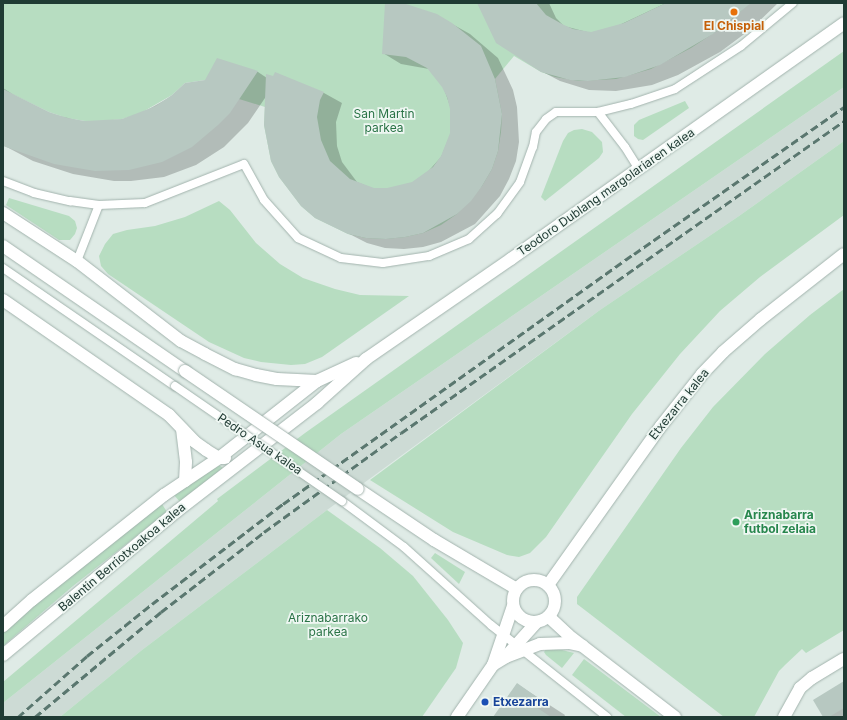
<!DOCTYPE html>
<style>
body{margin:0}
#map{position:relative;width:847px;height:720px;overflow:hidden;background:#dfebe6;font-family:Inter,sans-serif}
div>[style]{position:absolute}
.built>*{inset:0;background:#cddbd5}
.green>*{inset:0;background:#b7ddc1}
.shadow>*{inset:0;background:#0003}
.building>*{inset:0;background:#b7c8c1}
.roads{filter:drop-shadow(0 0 1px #a2b3ad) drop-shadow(0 0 1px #a2b3ad)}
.service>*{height:8px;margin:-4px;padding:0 4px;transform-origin:4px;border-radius:4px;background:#fff}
.minor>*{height:12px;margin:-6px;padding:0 6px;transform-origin:6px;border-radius:6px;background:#fff}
.secondary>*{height:12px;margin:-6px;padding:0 6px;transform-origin:6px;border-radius:6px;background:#fff}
.secondary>.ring{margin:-6px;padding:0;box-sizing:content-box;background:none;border:12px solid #fff;border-radius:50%}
.rail>*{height:3px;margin-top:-1.5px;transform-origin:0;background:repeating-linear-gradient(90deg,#5a776f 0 8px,transparent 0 12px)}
.bridges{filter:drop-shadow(0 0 1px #a2b3ad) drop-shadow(0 0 1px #a2b3ad)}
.service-bridge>*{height:8px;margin:-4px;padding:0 4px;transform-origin:4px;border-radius:4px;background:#fff}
.secondary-bridge>*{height:12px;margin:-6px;padding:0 6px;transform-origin:6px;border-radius:6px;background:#fff}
.dots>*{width:11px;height:11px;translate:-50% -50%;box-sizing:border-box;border:2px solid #eff7f3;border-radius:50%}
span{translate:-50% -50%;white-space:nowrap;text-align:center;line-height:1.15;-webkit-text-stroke:3.5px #eff7f3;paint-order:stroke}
.food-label{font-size:12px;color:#c56008;font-weight:700}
.park-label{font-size:12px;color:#297346}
.street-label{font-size:12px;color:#203b34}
.leisure-label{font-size:12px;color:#27864d;font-weight:700}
.left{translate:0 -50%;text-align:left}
.transit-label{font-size:12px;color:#164399;font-weight:700}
.frame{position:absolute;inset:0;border:4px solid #203b34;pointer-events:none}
</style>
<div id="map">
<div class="built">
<div style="clip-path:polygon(844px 87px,844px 141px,739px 216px,600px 310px,327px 510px,142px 650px,60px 717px,3px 717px,3px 703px,341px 434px)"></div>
</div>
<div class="green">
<div style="clip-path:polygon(3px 3px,750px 3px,723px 27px,691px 48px,651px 69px,616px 79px,579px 81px,555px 77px,541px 72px,514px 56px,495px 79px,502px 114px,501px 132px,498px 151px,492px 169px,482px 186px,457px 214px,441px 225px,423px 233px,405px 237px,386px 239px,366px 238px,348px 234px,315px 218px,301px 206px,279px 177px,271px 161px,264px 125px,265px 107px,239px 99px,205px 80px,185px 83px,172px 95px,139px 114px,122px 119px,103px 121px,85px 121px,67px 118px,49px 112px,6px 91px,3px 89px)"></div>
<div style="clip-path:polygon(844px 51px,844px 87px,341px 434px,3px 703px,3px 682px,218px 501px,217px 499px,305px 433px)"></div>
<div style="clip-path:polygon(685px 101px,689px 108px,643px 140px,638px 139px,634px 136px,634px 125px,639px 120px)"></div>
<div style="clip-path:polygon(582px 129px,592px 132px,602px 142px,603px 152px,599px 158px,545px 201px,541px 197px,563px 141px,568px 133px,574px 130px)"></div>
<div style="clip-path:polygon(844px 141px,844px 215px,760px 277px,720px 311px,680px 354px,632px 414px,546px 537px,530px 553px,519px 557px,507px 555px,453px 532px,370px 480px,600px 310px,739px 216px)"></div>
<div style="clip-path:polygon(9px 198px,69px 216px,75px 221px,77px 228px,75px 234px,70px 240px,59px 240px,6px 205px)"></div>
<div style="clip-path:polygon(219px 201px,230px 210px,256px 243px,280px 264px,303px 278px,335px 289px,360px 295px,409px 296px,322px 357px,305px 364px,291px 365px,261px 362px,244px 358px,209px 342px,108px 274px,101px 266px,99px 256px,105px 244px,113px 234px,127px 230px,155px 226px,185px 217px)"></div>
<div style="clip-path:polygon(844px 289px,844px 630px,806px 653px,802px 649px,785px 665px,779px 671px,754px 717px,724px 717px,577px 604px,577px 597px,681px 448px,713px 407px,765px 354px,810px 315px)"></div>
<div style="clip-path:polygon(219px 465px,223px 468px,180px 502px,174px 495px)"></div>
<div style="clip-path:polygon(162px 504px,167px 512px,73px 586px,3px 646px,3px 633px,35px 605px)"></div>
<div style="clip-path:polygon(327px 510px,380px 548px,413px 576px,448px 620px,463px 643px,456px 668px,422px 717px,60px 717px,142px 650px)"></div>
<div style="clip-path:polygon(435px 553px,465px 572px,459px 584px,431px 558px)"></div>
<div style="clip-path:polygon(546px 649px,558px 649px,574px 653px,562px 668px,546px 655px,544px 652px)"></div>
<div style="clip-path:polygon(584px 659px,661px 717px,626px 717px,572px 675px)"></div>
</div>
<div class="shadow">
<div style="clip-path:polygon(386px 3px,436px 15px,470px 34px,498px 58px,513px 90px,517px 107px,519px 142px,516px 161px,509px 179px,500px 196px,475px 224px,441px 242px,423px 247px,404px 249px,385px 248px,367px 243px,316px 217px,267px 95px,248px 123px,224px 147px,196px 165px,164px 177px,131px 181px,114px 181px,73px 174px,33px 161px,3px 145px,3px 88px,17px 97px,48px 113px,84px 122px,122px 120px,140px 114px,172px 96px,206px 81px,217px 60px,258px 72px,267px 78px,324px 93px,342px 103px,336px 122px,337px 146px,342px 162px,357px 182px,374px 189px,400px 188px,412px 183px,424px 176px,441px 157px,451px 133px,451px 109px,443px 86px,429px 69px,401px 64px,383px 53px)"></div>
<div style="clip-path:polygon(479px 3px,549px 3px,556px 18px,564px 26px,591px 33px,615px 27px,666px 3px,778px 3px,751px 29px,720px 52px,678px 75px,652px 85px,616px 91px,589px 90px,560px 81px,541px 71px)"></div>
<div style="clip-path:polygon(844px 682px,844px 717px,824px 717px)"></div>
<div style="clip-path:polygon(517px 684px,565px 715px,564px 717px,494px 717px)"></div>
</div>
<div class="building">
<div style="clip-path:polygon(385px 3px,403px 3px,437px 14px,452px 23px,481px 46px,495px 79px,502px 114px,498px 151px,492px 169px,482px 186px,471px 201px,457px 214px,423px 233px,405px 237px,386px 239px,366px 238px,348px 234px,315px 218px,301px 206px,279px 177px,271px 161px,264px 125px,266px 74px,273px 76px,275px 72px,324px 92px,320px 100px,317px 117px,321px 140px,330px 161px,350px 179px,374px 188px,387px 188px,412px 182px,433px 167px,441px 156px,450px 133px,450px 109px,447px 97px,442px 87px,427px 68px,406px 57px,382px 54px)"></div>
<div style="clip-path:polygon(477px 3px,536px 3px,546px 15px,562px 24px,573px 29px,591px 32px,624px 23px,666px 3px,751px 3px,713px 34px,660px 65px,625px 77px,588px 81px,570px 80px,541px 72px,496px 43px)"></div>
<div style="clip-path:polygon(217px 58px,258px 71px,230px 113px,218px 125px,192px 147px,162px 162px,129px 170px,95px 171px,54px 164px,3px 146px,3px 89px,49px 112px,67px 118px,85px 121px,122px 119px,156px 106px,172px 95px,185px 83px,205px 80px)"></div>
<div style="clip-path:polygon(844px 681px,844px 708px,829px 717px,823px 717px,813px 700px)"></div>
<div style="clip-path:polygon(517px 683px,541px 700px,536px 707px,551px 717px,493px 717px)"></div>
</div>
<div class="roads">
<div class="service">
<div style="left:598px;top:112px;width:44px;rotate:52.4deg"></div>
<div style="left:625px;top:147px;width:25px;rotate:58deg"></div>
<div style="left:3px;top:181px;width:33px;rotate:21deg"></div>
<div style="left:34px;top:193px;width:37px;rotate:13deg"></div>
<div style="left:70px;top:201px;width:29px;rotate:8deg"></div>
<div style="left:99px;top:205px;width:46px;rotate:-2.5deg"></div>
<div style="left:145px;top:203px;width:106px;rotate:-21.5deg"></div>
<div style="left:244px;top:164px;width:41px;rotate:60.9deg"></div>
<div style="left:264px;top:200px;width:51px;rotate:48.2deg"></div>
<div style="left:298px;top:238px;width:47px;rotate:24.9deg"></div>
<div style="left:341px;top:258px;width:42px;rotate:6.8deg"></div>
<div style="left:383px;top:263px;width:47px;rotate:-8.7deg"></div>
<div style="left:429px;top:256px;width:43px;rotate:-23deg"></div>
<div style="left:469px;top:239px;width:38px;rotate:-42deg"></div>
<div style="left:497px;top:214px;width:39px;rotate:-54deg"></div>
<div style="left:520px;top:182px;width:37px;rotate:-70deg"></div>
<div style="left:533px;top:147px;width:15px;rotate:-79deg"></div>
<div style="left:536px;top:132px;width:16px;rotate:-52deg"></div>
<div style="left:546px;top:119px;width:12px;rotate:-35deg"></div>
<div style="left:556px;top:112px;width:42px"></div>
<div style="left:598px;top:112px;width:34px;rotate:-14deg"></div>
<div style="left:631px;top:104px;width:46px;rotate:-18.8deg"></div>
<div style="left:675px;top:89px;width:79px;rotate:-33.1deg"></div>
<div style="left:741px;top:46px;width:67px;rotate:-39.6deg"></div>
<div style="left:77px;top:261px;width:60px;rotate:-68.6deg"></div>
<div style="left:3px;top:268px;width:209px;rotate:34.5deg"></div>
<div style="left:342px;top:501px;width:77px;rotate:36.6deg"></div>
<div style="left:404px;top:547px;width:117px;rotate:41.9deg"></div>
<div style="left:491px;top:625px;width:148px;rotate:38.4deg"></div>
</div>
<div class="minor">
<div style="left:3px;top:213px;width:88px;rotate:33deg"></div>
<div style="left:77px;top:261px;width:131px;rotate:37.6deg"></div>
<div style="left:181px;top:341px;width:27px;rotate:28deg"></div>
<div style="left:205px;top:354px;width:34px;rotate:27deg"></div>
<div style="left:235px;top:369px;width:22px;rotate:16deg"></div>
<div style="left:256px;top:375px;width:21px;rotate:11deg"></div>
<div style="left:277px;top:379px;width:40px;rotate:2.9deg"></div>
<div style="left:3px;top:300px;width:202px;rotate:34.7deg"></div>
<div style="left:169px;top:415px;width:37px;rotate:46deg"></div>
<div style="left:195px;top:442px;width:14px;rotate:36deg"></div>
<div style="left:206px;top:450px;width:15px;rotate:32deg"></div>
<div style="left:219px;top:458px;width:6px"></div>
<div style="left:182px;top:429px;width:33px;rotate:83deg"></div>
<div style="left:186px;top:462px;width:19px;rotate:93deg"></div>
<div style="left:548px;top:585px;width:195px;rotate:-54.6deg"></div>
<div style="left:661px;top:426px;width:66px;rotate:-51.7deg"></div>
<div style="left:702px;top:374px;width:30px;rotate:-46deg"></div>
<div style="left:723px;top:352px;width:50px;rotate:-41deg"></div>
<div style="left:761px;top:319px;width:105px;rotate:-38.1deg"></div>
<div style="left:3px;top:626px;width:39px;rotate:-42deg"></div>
<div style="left:32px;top:600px;width:169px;rotate:-38.5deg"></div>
<div style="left:164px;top:495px;width:66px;rotate:-33.9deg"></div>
<div style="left:219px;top:458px;width:125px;rotate:-38.2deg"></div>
<div style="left:317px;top:381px;width:43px;rotate:-24.8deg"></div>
<div style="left:508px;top:654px;width:42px;rotate:-47.9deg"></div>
<div style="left:3px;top:655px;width:226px;rotate:-39.6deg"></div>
<div style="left:177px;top:511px;width:177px;rotate:-37.6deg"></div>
<div style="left:317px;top:403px;width:66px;rotate:-41.9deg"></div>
<div style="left:366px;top:359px;width:176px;rotate:-34.6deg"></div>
<div style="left:511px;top:259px;width:408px;rotate:-35.3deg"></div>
<div style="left:493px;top:665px;width:15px;rotate:-32deg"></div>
<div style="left:506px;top:657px;width:36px;rotate:-21deg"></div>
<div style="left:540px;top:644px;width:29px;rotate:-2deg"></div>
<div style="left:569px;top:643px;width:14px;rotate:12deg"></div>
<div style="left:457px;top:717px;width:63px;rotate:-55.3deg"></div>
<div style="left:493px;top:665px;width:62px;rotate:-71.3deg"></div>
<div style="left:784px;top:717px;width:33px;rotate:-61deg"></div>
<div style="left:800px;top:688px;width:16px;rotate:-40deg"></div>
<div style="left:812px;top:678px;width:37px;rotate:-31deg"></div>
</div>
<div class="secondary">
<div style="left:3px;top:246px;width:221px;rotate:34.5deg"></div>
<div style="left:358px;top:489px;width:92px;rotate:33.9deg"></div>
<div style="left:434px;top:540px;width:96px;rotate:30.6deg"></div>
<div class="ring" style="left:513px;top:580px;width:30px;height:30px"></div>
<div style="left:549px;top:617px;width:26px;rotate:43deg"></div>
<div style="left:568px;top:635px;width:135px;rotate:37.5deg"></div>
</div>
</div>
<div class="rail">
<div style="left:18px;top:717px;width:92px;rotate:-41.5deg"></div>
<div style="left:87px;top:656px;width:83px;rotate:-38.7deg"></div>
<div style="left:152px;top:604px;width:165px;rotate:-37.4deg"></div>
<div style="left:283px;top:504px;width:431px;rotate:-35.5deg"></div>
<div style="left:634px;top:254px;width:256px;rotate:-35deg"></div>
<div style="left:35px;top:717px;width:164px;rotate:-39.8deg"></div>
<div style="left:161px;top:612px;width:130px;rotate:-37.8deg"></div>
<div style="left:264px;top:532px;width:169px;rotate:-35.9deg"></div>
<div style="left:401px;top:433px;width:542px;rotate:-35.16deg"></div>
</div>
<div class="bridges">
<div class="service-bridge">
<div style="left:175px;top:386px;width:203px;rotate:34.6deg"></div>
</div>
<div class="secondary-bridge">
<div style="left:185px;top:371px;width:209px;rotate:34.3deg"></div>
</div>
</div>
<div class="dots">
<div style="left:734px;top:12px;background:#e8710a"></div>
<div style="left:736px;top:522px;background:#2e9e5b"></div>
<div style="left:485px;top:702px;background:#1a4fb4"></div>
</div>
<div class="food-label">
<span style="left:734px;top:26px">El Chispial</span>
</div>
<div class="park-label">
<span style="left:384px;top:121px">San Martin<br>parkea</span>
<span style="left:328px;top:625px">Ariznabarrako<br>parkea</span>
</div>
<div class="street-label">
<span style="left:606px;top:192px;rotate:-35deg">Teodoro Dublang margolariaren kalea</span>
<span style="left:679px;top:404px;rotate:-51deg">Etxezarra kalea</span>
<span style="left:260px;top:444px;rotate:34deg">Pedro Asua kalea</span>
<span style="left:122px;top:557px;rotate:-40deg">Balentin Berriotxoakoa kalea</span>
</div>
<div class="leisure-label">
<span class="left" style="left:744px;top:522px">Ariznabarra<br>futbol zelaia</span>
</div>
<div class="transit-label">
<span class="left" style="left:493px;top:702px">Etxezarra</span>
</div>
<div class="frame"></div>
</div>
